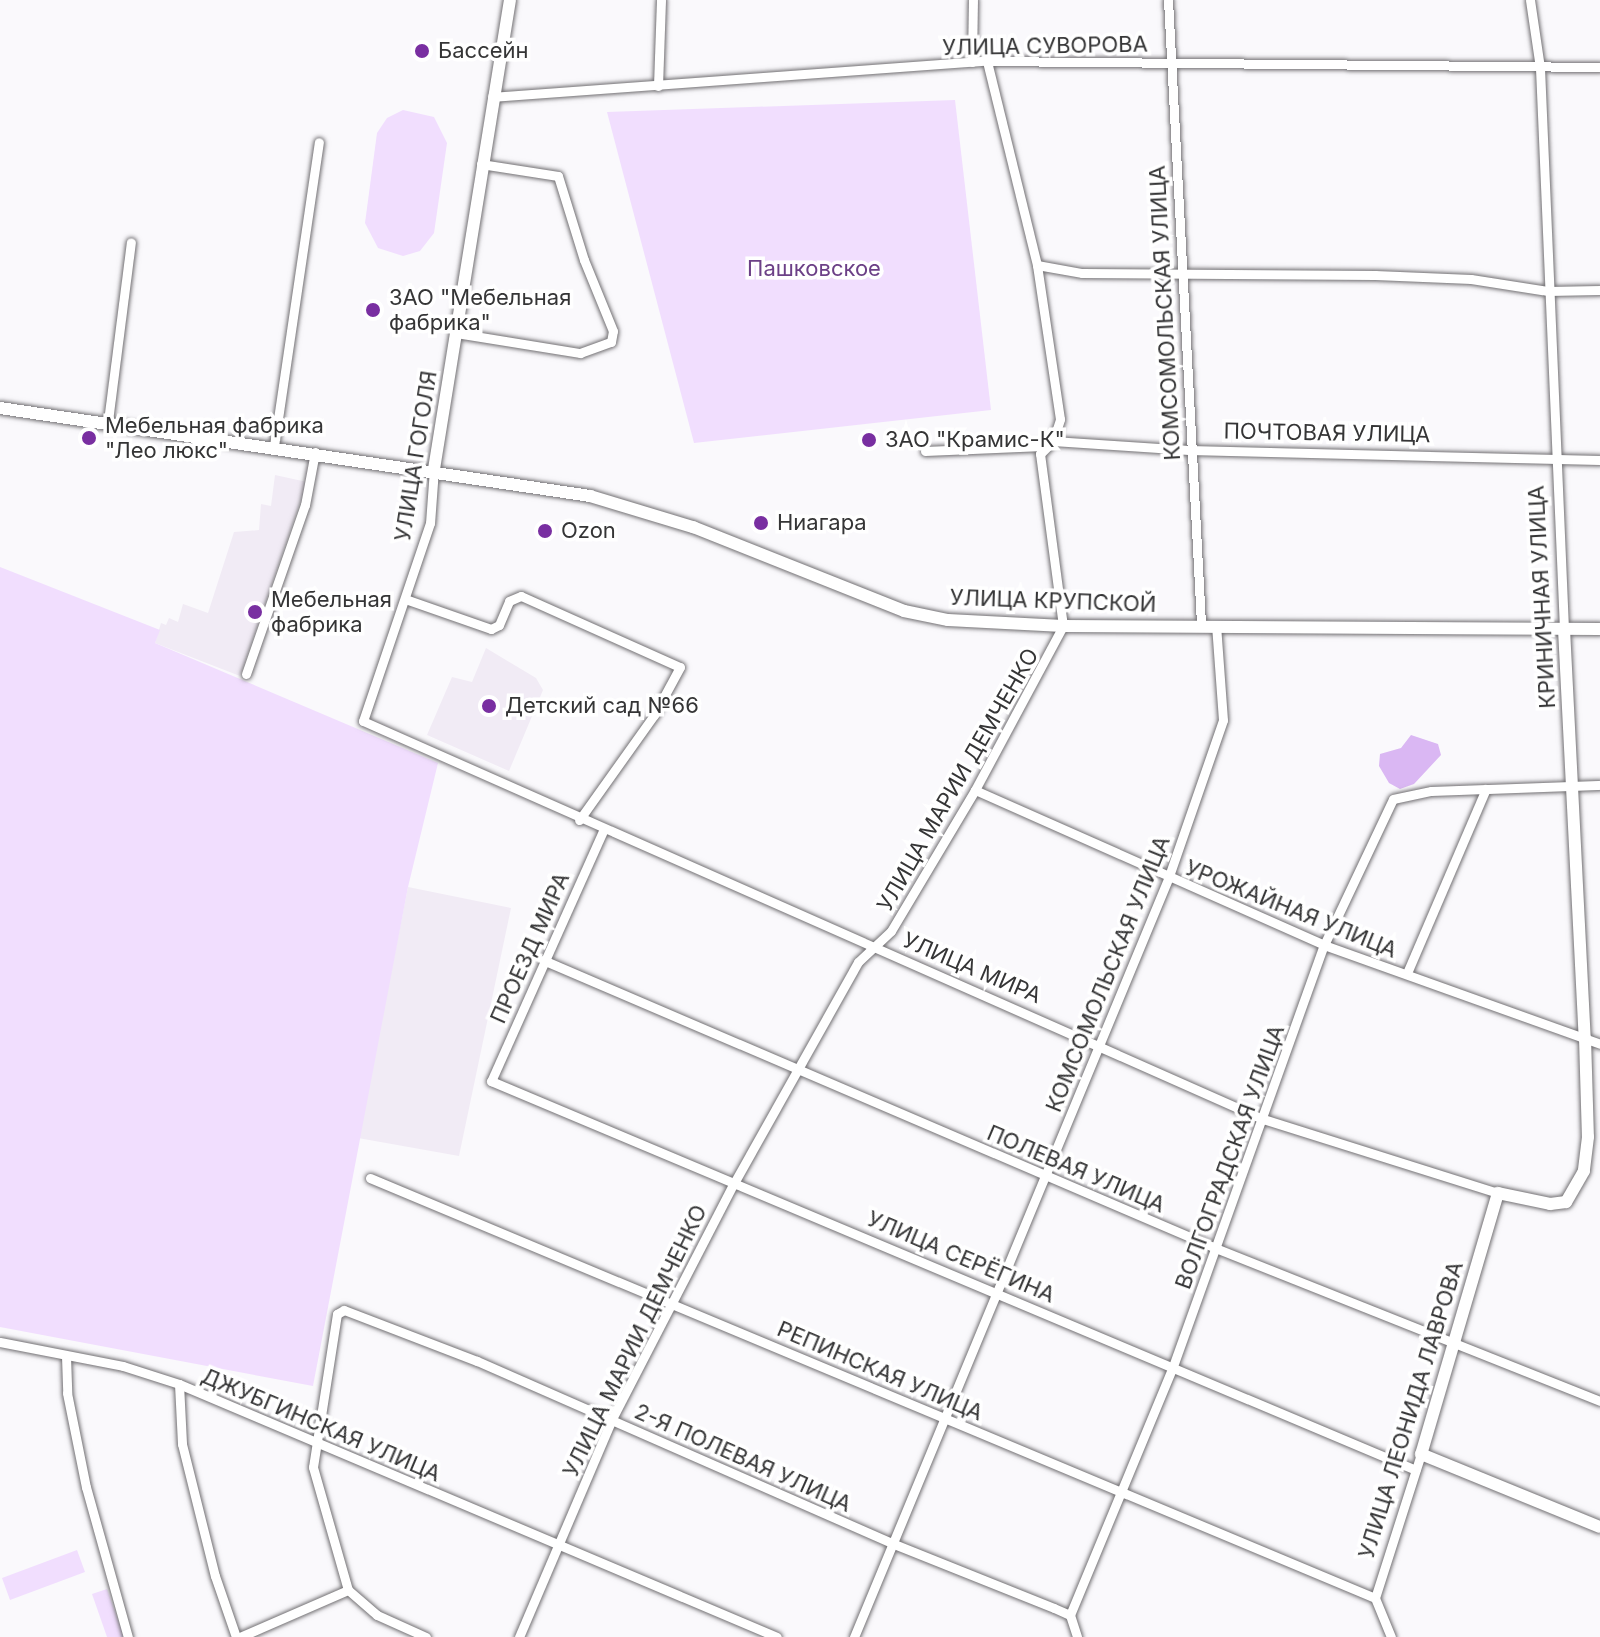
<!DOCTYPE html>
<meta charset="utf-8">
<style>
body{margin:0}
#map{position:relative;width:1600px;height:1637px;overflow:hidden;background:#faf9fc;font-family:Inter,sans-serif}
div>[style]{position:absolute}
.built>*{inset:0;background:#f1ebf5}
.green>*{inset:0;background:#f1defe}
.water>*{inset:0;background:#dab7f3}
.roads{filter:drop-shadow(0 0 2px #727073) drop-shadow(0 0 2px #727073)}
.minor>*{height:9px;margin:-4.5px;padding:0 4.5px;transform-origin:4.5px;border-radius:4.5px;background:#fff}
.tertiary>*{height:12px;margin:-6px;padding:0 6px;transform-origin:6px;border-radius:6px;background:#fff}
.dots>*{width:22px;height:22px;translate:-50% -50%;box-sizing:border-box;border:4px solid #fff;border-radius:50%}
span{translate:-50% -50%;white-space:nowrap;text-align:center;line-height:1.15;-webkit-text-stroke:7px #fff;paint-order:stroke}
.street-label{font-size:22px;color:#353536}
.poi-label{font-size:22px;color:#353536}
.left{translate:0 -50%;text-align:left}
.park-label{font-size:22px;color:#6c4087}
</style>
<div id="map">
<div class="built">
<div style="clip-path:polygon(275px 475px,307px 482px,240px 676px,155px 643px,161px 623px,166px 625px,169px 618px,178px 622px,183px 604px,208px 613px,234px 532px,259px 530px,261px 504px,271px 506px)"></div>
<div style="clip-path:polygon(486px 648px,536px 678px,543px 690px,509px 771px,427px 735px,452px 677px,472px 682px)"></div>
<div style="clip-path:polygon(408px 887px,511px 908px,459px 1156px,358px 1138px)"></div>
</div>
<div class="green">
<div style="clip-path:polygon(955px 100px,991px 410px,694px 443px,607px 112px)"></div>
<div style="clip-path:polygon(403px 110px,434px 117px,447px 143px,434px 233px,420px 251px,403px 256px,378px 248px,365px 223px,377px 133px,387px 118px)"></div>
<div style="clip-path:polygon(0 567px,160px 630px,155px 643px,438px 763px,408px 887px,313px 1386px,0 1327px)"></div>
<div style="clip-path:polygon(77px 1550px,85px 1572px,10px 1600px,2px 1578px)"></div>
<div style="clip-path:polygon(107px 1589px,124px 1637px,107px 1637px,92px 1594px)"></div>
</div>
<div class="water">
<div style="clip-path:polygon(1411px 735px,1438px 744px,1441px 755px,1414px 784px,1400px 789px,1389px 783px,1379px 766px,1380px 754px,1401px 748px)"></div>
</div>
<div class="roads">
<div class="minor">
<div style="left:1168px;top:0;width:625px;rotate:86.97deg"></div>
<div style="left:1530px;top:0;width:69px;rotate:81.6deg"></div>
<div style="left:1540px;top:68px;width:562px;rotate:87.55deg"></div>
<div style="left:972px;top:62px;width:62px;rotate:-89.1deg"></div>
<div style="left:658px;top:86px;width:86px;rotate:-88deg"></div>
<div style="left:492px;top:97px;width:496px;rotate:-4.2deg"></div>
<div style="left:987px;top:61px;width:613px;rotate:0.56deg"></div>
<div style="left:1037px;top:265px;width:46px;rotate:10.1deg"></div>
<div style="left:1082px;top:273px;width:293px;rotate:0.4deg"></div>
<div style="left:1375px;top:275px;width:96px;rotate:2.4deg"></div>
<div style="left:1471px;top:279px;width:78px;rotate:8.9deg"></div>
<div style="left:1548px;top:291px;width:52px;rotate:-1.1deg"></div>
<div style="left:456px;top:333px;width:126px;rotate:9.2deg"></div>
<div style="left:580px;top:353px;width:33px;rotate:-20deg"></div>
<div style="left:611px;top:342px;width:11px;rotate:-80deg"></div>
<div style="left:613px;top:331px;width:77px;rotate:-112.2deg"></div>
<div style="left:584px;top:260px;width:88px;rotate:-107.2deg"></div>
<div style="left:558px;top:176px;width:78px;rotate:-171.1deg"></div>
<div style="left:108px;top:421px;width:180px;rotate:-82.7deg"></div>
<div style="left:1053px;top:441px;width:136px;rotate:3.8deg"></div>
<div style="left:1189px;top:450px;width:411px;rotate:1.4deg"></div>
<div style="left:274px;top:446px;width:307px;rotate:-81.6deg"></div>
<div style="left:925px;top:451px;width:118px;rotate:-2.4deg"></div>
<div style="left:434px;top:469px;width:54px;rotate:94.2deg"></div>
<div style="left:430px;top:523px;width:209px;rotate:108.7deg"></div>
<div style="left:363px;top:721px;width:984px;rotate:23.86deg"></div>
<div style="left:1263px;top:1119px;width:246px;rotate:17.5deg"></div>
<div style="left:408px;top:600px;width:88px;rotate:19.3deg"></div>
<div style="left:491px;top:629px;width:9px;rotate:-27deg"></div>
<div style="left:499px;top:625px;width:26px;rotate:-67deg"></div>
<div style="left:509px;top:601px;width:13px;rotate:-23deg"></div>
<div style="left:521px;top:596px;width:174px;rotate:24.1deg"></div>
<div style="left:680px;top:667px;width:55px;rotate:118.4deg"></div>
<div style="left:654px;top:715px;width:129px;rotate:125.5deg"></div>
<div style="left:246px;top:674px;width:179px;rotate:-70.8deg"></div>
<div style="left:305px;top:505px;width:54px;rotate:-79.3deg"></div>
<div style="left:975px;top:790px;width:382px;rotate:23.9deg"></div>
<div style="left:1324px;top:945px;width:293px;rotate:19.7deg"></div>
<div style="left:603px;top:831px;width:274px;rotate:114.1deg"></div>
<div style="left:491px;top:1081px;width:1003px;rotate:22.81deg"></div>
<div style="left:543px;top:960px;width:734px;rotate:23.18deg"></div>
<div style="left:1218px;top:1249px;width:411px;rotate:21.7deg"></div>
<div style="left:1407px;top:973px;width:200px;rotate:-66.8deg"></div>
<div style="left:1486px;top:789px;width:114px;rotate:-2deg"></div>
<div style="left:370px;top:1178px;width:1089px;rotate:22.68deg"></div>
<div style="left:0;top:1342px;width:125px;rotate:11deg"></div>
<div style="left:123px;top:1366px;width:59px;rotate:17.8deg"></div>
<div style="left:179px;top:1384px;width:649px;rotate:22.93deg"></div>
<div style="left:66px;top:1356px;width:37px;rotate:88deg"></div>
<div style="left:67px;top:1393px;width:96px;rotate:78.6deg"></div>
<div style="left:86px;top:1487px;width:156px;rotate:74.4deg"></div>
<div style="left:179px;top:1384px;width:60px;rotate:87.1deg"></div>
<div style="left:182px;top:1444px;width:136px;rotate:76deg"></div>
<div style="left:215px;top:1576px;width:65px;rotate:71deg"></div>
<div style="left:1070px;top:1615px;width:266px;rotate:-67.5deg"></div>
<div style="left:1172px;top:1369px;width:450px;rotate:-70.3deg"></div>
<div style="left:1324px;top:945px;width:161px;rotate:-64.7deg"></div>
<div style="left:1393px;top:799px;width:39px;rotate:-12deg"></div>
<div style="left:1431px;top:791px;width:55px;rotate:-2.1deg"></div>
<div style="left:240px;top:1637px;width:118px;rotate:-23.5deg"></div>
<div style="left:426px;top:1637px;width:54px;rotate:-155.8deg"></div>
<div style="left:377px;top:1615px;width:38px;rotate:-139deg"></div>
<div style="left:348px;top:1590px;width:128px;rotate:-105.9deg"></div>
<div style="left:313px;top:1467px;width:155px;rotate:-81.1deg"></div>
<div style="left:337px;top:1314px;width:8px;rotate:-30deg"></div>
<div style="left:344px;top:1310px;width:142px;rotate:21deg"></div>
<div style="left:477px;top:1361px;width:455px;rotate:23.7deg"></div>
<div style="left:894px;top:1544px;width:172px;rotate:21.8deg"></div>
<div style="left:1054px;top:1608px;width:17px;rotate:24deg"></div>
<div style="left:1070px;top:1615px;width:23px;rotate:72deg"></div>
<div style="left:519px;top:1637px;width:237px;rotate:-66.9deg"></div>
<div style="left:612px;top:1419px;width:266px;rotate:-62.7deg"></div>
<div style="left:734px;top:1183px;width:253px;rotate:-60.7deg"></div>
<div style="left:858px;top:962px;width:45px;rotate:-43.2deg"></div>
<div style="left:891px;top:931px;width:164px;rotate:-59.2deg"></div>
<div style="left:975px;top:790px;width:186px;rotate:-61.8deg"></div>
<div style="left:1063px;top:626px;width:174px;rotate:-97.6deg"></div>
<div style="left:1040px;top:454px;width:18px;rotate:-45deg"></div>
<div style="left:1053px;top:441px;width:23px;rotate:-72deg"></div>
<div style="left:1060px;top:419px;width:156px;rotate:-98.5deg"></div>
<div style="left:1037px;top:265px;width:210px;rotate:-103.8deg"></div>
<div style="left:854px;top:1637px;width:820px;rotate:-67.5deg"></div>
<div style="left:1168px;top:879px;width:168px;rotate:-70.9deg"></div>
<div style="left:1223px;top:720px;width:95px;rotate:-94.2deg"></div>
<div style="left:1391px;top:1637px;width:42px;rotate:-112.3deg"></div>
<div style="left:1375px;top:1598px;width:151px;rotate:-72.3deg"></div>
</div>
<div class="tertiary">
<div style="left:0;top:408px;width:597px;rotate:8.48deg"></div>
<div style="left:590px;top:496px;width:108px;rotate:16.8deg"></div>
<div style="left:693px;top:527px;width:227px;rotate:21.7deg"></div>
<div style="left:904px;top:611px;width:45px;rotate:11.6deg"></div>
<div style="left:948px;top:620px;width:115px;rotate:3deg"></div>
<div style="left:1063px;top:626px;width:537px;rotate:0.32deg"></div>
<div style="left:434px;top:469px;width:475px;rotate:-80.8deg"></div>
<div style="left:1564px;top:629px;width:410px;rotate:87.1deg"></div>
<div style="left:1585px;top:1038px;width:99px;rotate:88.3deg"></div>
<div style="left:1588px;top:1137px;width:34px;rotate:97deg"></div>
<div style="left:1584px;top:1171px;width:36px;rotate:120deg"></div>
<div style="left:1566px;top:1202px;width:16px;rotate:173deg"></div>
<div style="left:1550px;top:1204px;width:53px;rotate:-168.1deg"></div>
<div style="left:1498px;top:1193px;width:272px;rotate:106.4deg"></div>
<div style="left:1421px;top:1454px;width:193px;rotate:22.2deg"></div>
</div>
</div>
<div class="dots">
<div style="left:422px;top:51px;background:#792fa1"></div>
<div style="left:373px;top:310px;background:#792fa1"></div>
<div style="left:89px;top:438px;background:#792fa1"></div>
<div style="left:869px;top:440px;background:#792fa1"></div>
<div style="left:761px;top:523px;background:#792fa1"></div>
<div style="left:545px;top:531px;background:#792fa1"></div>
<div style="left:255px;top:612px;background:#792fa1"></div>
<div style="left:489px;top:706px;background:#792fa1"></div>
</div>
<div class="street-label">
<span style="left:1045px;top:46px;rotate:-1deg">УЛИЦА СУВОРОВА</span>
<span style="left:1165px;top:313px;rotate:-93deg">КОМСОМОЛЬСКАЯ УЛИЦА</span>
<span style="left:1327px;top:433px;rotate:1deg">ПОЧТОВАЯ УЛИЦА</span>
<span style="left:416px;top:456px;rotate:-81deg">УЛИЦА ГОГОЛЯ</span>
<span style="left:1542px;top:597px;rotate:-93deg">КРИНИЧНАЯ УЛИЦА</span>
<span style="left:1053px;top:601px;rotate:2deg">УЛИЦА КРУПСКОЙ</span>
<span style="left:958px;top:780px;rotate:-60deg">УЛИЦА МАРИИ ДЕМЧЕНКО</span>
<span style="left:1291px;top:909px;rotate:22deg">УРОЖАЙНАЯ УЛИЦА</span>
<span style="left:530px;top:948px;rotate:-66deg">ПРОЕЗД МИРА</span>
<span style="left:972px;top:968px;rotate:23deg">УЛИЦА МИРА</span>
<span style="left:1108px;top:974px;rotate:-68deg">КОМСОМОЛЬСКАЯ УЛИЦА</span>
<span style="left:1230px;top:1157px;rotate:-70deg">ВОЛГОГРАДСКАЯ УЛИЦА</span>
<span style="left:1076px;top:1169px;rotate:23deg">ПОЛЕВАЯ УЛИЦА</span>
<span style="left:961px;top:1257px;rotate:23deg">УЛИЦА СЕРЁГИНА</span>
<span style="left:635px;top:1341px;rotate:-64deg">УЛИЦА МАРИИ ДЕМЧЕНКО</span>
<span style="left:880px;top:1371px;rotate:23deg">РЕПИНСКАЯ УЛИЦА</span>
<span style="left:1411px;top:1410px;rotate:-73deg">УЛИЦА ЛЕОНИДА ЛАВРОВА</span>
<span style="left:321px;top:1425px;rotate:23deg">ДЖУБГИНСКАЯ УЛИЦА</span>
<span style="left:743px;top:1458px;rotate:24deg">2-Я ПОЛЕВАЯ УЛИЦА</span>
</div>
<div class="poi-label">
<span class="left" style="left:438px;top:51px">Бассейн</span>
<span class="left" style="left:389px;top:310px">ЗАО "Мебельная<br>фабрика"</span>
<span class="left" style="left:105px;top:438px">Мебельная фабрика<br>"Лео люкс"</span>
<span class="left" style="left:885px;top:440px">ЗАО "Крамис-К"</span>
<span class="left" style="left:777px;top:523px">Ниагара</span>
<span class="left" style="left:561px;top:531px">Ozon</span>
<span class="left" style="left:271px;top:612px">Мебельная<br>фабрика</span>
<span class="left" style="left:505px;top:706px">Детский сад №66</span>
</div>
<div class="park-label">
<span style="left:814px;top:269px">Пашковское</span>
</div>
</div>
